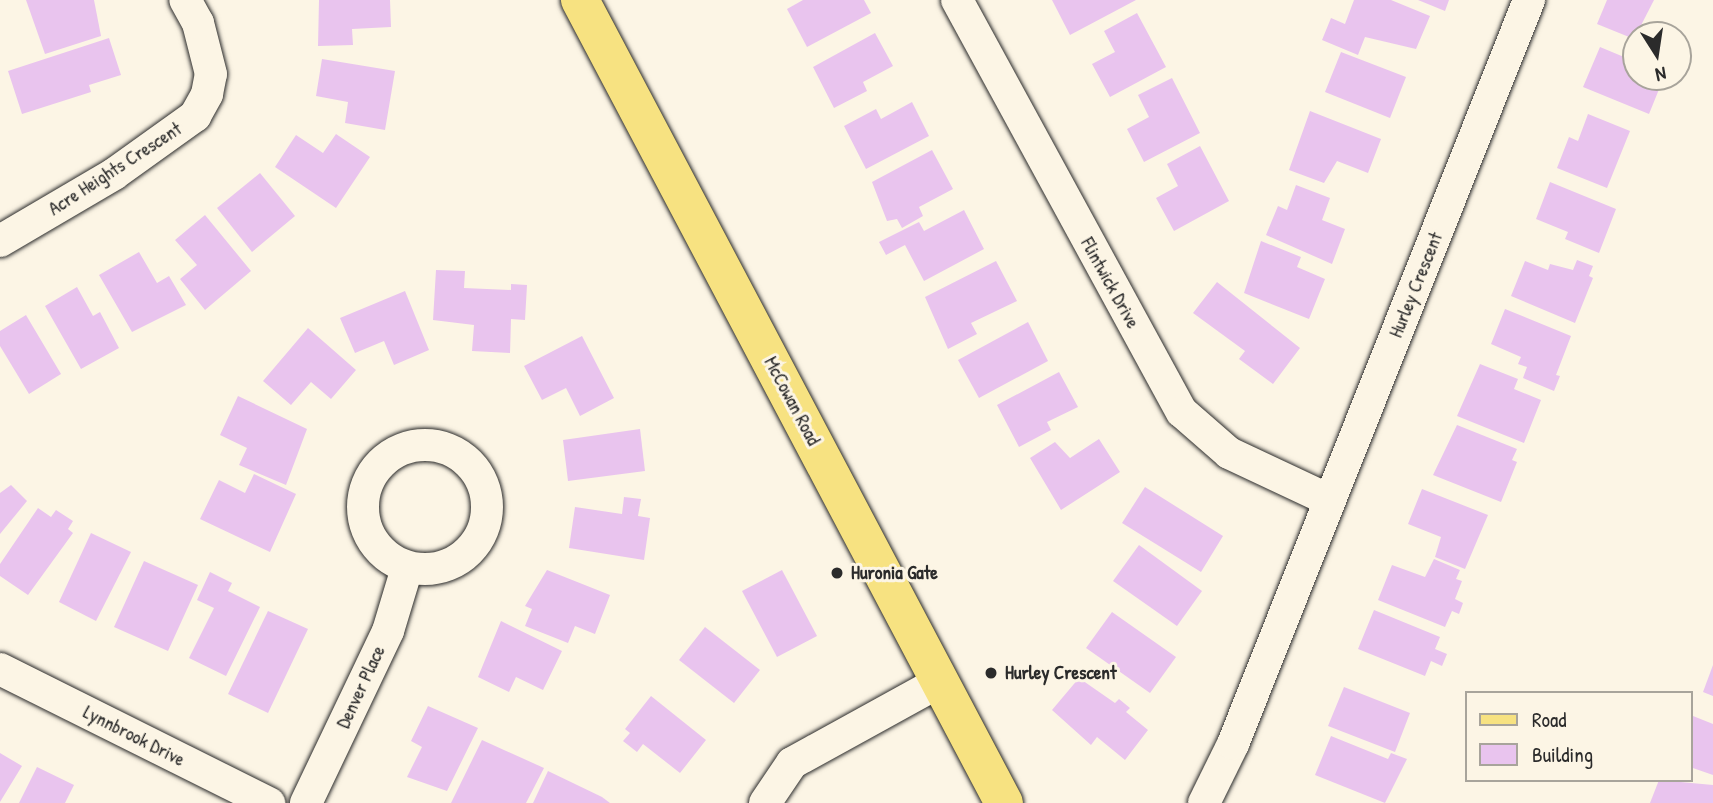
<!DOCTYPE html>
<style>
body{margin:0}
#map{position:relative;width:1713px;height:803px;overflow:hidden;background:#fcf5e5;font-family:"Patrick Hand",sans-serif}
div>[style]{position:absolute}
.building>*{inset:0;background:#e9c4ee}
.roads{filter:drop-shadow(0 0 2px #2b2b2b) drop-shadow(0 0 2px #2b2b2b)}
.minor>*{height:32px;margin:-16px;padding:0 16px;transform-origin:16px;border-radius:16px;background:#fcf5e5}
.minor>.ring{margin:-16px;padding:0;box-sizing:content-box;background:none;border:32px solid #fcf5e5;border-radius:50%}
.major>*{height:38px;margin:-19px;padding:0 19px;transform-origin:19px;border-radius:19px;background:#f7e281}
.dots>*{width:19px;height:19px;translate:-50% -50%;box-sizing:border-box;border:4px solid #fcf5e5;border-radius:50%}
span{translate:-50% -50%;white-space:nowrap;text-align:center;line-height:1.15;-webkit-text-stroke:6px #fcf5e5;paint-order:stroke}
.street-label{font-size:19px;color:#2b2b2b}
.poi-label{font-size:19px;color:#2b2b2b;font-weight:700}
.left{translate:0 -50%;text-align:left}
.legend{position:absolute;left:1465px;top:691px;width:228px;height:91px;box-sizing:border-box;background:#fcf5e5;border:2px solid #a8a49b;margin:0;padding:9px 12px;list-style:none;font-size:21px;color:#2b2b2b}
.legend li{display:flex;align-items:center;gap:14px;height:35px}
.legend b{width:35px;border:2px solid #a8a49b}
.north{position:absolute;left:1622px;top:21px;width:70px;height:70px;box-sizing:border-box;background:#fcf5e5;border:2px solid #a8a49b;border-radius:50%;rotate:168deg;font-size:19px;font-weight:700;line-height:28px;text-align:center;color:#2b2b2b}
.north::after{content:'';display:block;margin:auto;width:24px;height:32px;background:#2b2b2b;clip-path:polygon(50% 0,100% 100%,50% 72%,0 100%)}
</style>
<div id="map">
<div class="building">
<div style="clip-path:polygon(26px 0,94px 0,101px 36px,45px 54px)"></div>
<div style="clip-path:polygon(319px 0,390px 0,391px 27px,352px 29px,353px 45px,318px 46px)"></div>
<div style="clip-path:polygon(803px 0,864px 0,871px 13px,807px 47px,787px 9px)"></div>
<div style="clip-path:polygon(1052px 0,1136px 0,1070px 35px)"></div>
<div style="clip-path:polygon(1354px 0,1391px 0,1430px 16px,1416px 49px,1365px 37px,1358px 55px,1322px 40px,1331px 18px,1345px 24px)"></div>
<div style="clip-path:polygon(1418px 0,1449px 0,1445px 11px)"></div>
<div style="clip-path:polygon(1607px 0,1654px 0,1634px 39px,1597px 24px)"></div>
<div style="clip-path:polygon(1137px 13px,1166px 67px,1110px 97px,1092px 64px,1115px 52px,1104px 31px)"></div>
<div style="clip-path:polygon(875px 33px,893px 66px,863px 82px,867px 91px,834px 108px,813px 67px)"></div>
<div style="clip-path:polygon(109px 38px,121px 75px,89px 85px,91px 92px,22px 114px,8px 71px)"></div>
<div style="clip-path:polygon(1600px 47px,1636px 62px,1636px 77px,1664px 77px,1649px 114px,1583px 87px)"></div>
<div style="clip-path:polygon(1341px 52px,1406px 77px,1390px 118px,1325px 92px)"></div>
<div style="clip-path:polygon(322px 59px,395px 71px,385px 130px,345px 123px,348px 102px,316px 96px)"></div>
<div style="clip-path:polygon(1172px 78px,1200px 133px,1144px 162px,1127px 129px,1149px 117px,1138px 95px)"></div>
<div style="clip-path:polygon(912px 102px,929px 136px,866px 169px,844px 126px,876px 109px,881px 119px)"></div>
<div style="clip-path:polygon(1310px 111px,1381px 139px,1368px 173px,1337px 161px,1324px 183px,1289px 170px)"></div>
<div style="clip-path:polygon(1588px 114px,1630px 131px,1607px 188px,1557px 168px,1569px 137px,1578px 141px)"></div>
<div style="clip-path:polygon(336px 134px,370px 157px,336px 208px,275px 167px,296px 135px,323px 153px)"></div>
<div style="clip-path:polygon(1200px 146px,1229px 201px,1174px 231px,1156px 198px,1178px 186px,1167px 164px)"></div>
<div style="clip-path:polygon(932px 150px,953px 189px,919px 207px,923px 216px,902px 228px,897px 219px,887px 221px,872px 182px)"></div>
<div style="clip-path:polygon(260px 173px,295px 216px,252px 252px,217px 208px)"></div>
<div style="clip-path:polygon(1550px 182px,1616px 209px,1599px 253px,1565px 239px,1568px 232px,1536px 219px)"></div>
<div style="clip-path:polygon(1296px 185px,1330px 198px,1322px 220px,1345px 229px,1332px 264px,1266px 235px,1278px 206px,1287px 210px)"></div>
<div style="clip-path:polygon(964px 210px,984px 249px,924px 281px,905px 245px,886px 255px,879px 242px,919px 222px,924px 231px)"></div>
<div style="clip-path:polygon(205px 215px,251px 271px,205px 310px,180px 279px,197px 265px,175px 240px)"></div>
<div style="clip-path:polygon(1261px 241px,1301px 257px,1297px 267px,1325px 279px,1309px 319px,1244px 293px)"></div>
<div style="clip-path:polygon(139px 252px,157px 283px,169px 276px,186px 305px,132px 332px,99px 275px)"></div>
<div style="clip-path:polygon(1577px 260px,1593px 266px,1589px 276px,1593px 278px,1575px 323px,1511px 296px,1525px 261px,1548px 270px,1550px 264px,1573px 270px)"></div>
<div style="clip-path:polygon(996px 261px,1017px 301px,971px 323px,977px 334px,948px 349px,925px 297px)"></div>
<div style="clip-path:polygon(436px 270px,465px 271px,464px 288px,511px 290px,511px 284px,527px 285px,525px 320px,511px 319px,510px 353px,472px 351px,474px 325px,433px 320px)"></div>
<div style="clip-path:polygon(1217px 282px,1300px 348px,1273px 384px,1239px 359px,1245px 351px,1193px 313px)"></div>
<div style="clip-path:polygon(77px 287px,93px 316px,100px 312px,119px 348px,81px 369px,45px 306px)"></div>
<div style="clip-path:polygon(405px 291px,429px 350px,394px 365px,384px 341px,355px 353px,340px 318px)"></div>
<div style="clip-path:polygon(1505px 309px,1571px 336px,1556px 375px,1560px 376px,1554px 391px,1523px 378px,1527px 367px,1518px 364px,1521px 357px,1491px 344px)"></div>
<div style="clip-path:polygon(26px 315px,61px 374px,29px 394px,0 346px,0 331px)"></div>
<div style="clip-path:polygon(1028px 322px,1048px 361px,979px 398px,958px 360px)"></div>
<div style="clip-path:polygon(308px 328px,356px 370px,331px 399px,311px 382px,291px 405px,263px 381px)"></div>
<div style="clip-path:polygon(582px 336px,614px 398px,580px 416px,566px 388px,542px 400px,524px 366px)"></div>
<div style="clip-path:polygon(1480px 364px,1518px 379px,1514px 389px,1541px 400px,1524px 443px,1457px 416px)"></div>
<div style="clip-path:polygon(1059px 372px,1078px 407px,1047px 422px,1051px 430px,1019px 447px,997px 405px)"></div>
<div style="clip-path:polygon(238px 396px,307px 429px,286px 485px,239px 465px,247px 448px,220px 435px)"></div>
<div style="clip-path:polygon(1457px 425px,1517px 449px,1512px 460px,1517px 462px,1501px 502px,1433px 475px)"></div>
<div style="clip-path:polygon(640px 429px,645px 471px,568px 481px,563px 440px)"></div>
<div style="clip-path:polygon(1099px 439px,1120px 472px,1061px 510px,1030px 458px,1055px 442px,1070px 458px)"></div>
<div style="clip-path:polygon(254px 474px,296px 494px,270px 552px,200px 519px,219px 480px,245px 493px)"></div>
<div style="clip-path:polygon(11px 485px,27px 501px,0 534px,0 493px)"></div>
<div style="clip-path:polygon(1145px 487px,1223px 536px,1201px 572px,1122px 523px)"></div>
<div style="clip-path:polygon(1422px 489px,1488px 515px,1465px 569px,1435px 557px,1441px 537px,1408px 524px)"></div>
<div style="clip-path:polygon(624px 497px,641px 499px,638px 516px,650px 518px,644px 560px,569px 548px,575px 507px,622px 514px)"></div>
<div style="clip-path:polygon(38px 508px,51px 517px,56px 510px,73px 521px,68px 529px,73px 533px,28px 595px,0 576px,0 564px)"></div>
<div style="clip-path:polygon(91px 533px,131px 552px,96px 621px,59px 602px)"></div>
<div style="clip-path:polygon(1139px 545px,1202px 591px,1177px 626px,1113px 581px)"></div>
<div style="clip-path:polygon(1434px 559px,1460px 570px,1456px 579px,1462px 581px,1455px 599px,1463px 603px,1459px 614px,1452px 611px,1445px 627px,1378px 600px,1392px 565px,1425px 577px)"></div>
<div style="clip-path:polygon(144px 561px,198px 585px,168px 651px,114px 627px)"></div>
<div style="clip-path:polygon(547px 570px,610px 595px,595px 634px,575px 626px,568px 643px,525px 626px,532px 609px,525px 606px)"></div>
<div style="clip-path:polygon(782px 570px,817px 636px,777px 657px,742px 591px)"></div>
<div style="clip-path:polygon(210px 572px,232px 583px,228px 591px,260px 607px,226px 676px,189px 658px,214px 608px,197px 600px)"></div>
<div style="clip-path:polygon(1374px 610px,1440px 637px,1435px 649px,1447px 654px,1442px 666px,1431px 661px,1425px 676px,1358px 649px)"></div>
<div style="clip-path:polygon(268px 611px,308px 629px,268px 713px,228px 694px)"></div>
<div style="clip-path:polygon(1112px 612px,1176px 657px,1150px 693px,1086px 648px)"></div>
<div style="clip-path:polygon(501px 621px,562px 651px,543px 690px,516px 677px,509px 692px,478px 677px)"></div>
<div style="clip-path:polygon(705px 627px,760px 670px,734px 703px,679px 660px)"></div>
<div style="clip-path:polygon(1713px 665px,1713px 696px,1703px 692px)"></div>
<div style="clip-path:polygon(1079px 678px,1115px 703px,1119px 699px,1130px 708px,1126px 712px,1148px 730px,1125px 760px,1097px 737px,1091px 745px,1052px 710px)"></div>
<div style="clip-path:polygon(1344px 687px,1410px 713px,1395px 752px,1328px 726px)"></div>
<div style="clip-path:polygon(651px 696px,706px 740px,680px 773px,643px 744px,637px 752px,623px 741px,630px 733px,625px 729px)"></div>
<div style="clip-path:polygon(428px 706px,478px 728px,447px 791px,407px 777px,422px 747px,411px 741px)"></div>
<div style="clip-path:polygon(1693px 716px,1713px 724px,1713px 775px,1690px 767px)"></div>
<div style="clip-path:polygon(1331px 736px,1388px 759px,1391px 753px,1407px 759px,1385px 803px,1315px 775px)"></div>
<div style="clip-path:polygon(482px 740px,544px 768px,526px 803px,451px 803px)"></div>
<div style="clip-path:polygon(0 753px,22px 766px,0 802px)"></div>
<div style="clip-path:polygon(37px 767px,74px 785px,65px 803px,19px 803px)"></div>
<div style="clip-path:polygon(548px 771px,602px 797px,610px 803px,533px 803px)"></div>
<div style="clip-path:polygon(1659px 780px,1713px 785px,1713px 803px,1650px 803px)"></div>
</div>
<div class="roads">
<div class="minor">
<div style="left:957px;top:0;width:469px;rotate:61.4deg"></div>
<div style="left:1182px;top:412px;width:62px;rotate:41.1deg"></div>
<div style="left:1229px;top:453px;width:110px;rotate:25.2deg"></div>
<div style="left:0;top:241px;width:132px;rotate:-30.4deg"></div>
<div style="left:114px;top:174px;width:100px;rotate:-35.6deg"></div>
<div style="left:195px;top:116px;width:25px;rotate:-61deg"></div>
<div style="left:207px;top:94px;width:20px;rotate:-79deg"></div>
<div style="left:211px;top:74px;width:53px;rotate:-104.3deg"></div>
<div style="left:198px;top:23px;width:26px;rotate:-119deg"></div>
<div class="ring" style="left:363px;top:445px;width:92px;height:92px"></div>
<div style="left:0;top:669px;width:301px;rotate:26.5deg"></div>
<div style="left:306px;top:803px;width:191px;rotate:-64.5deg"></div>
<div style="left:388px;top:631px;width:66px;rotate:-73.2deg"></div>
<div style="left:765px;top:803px;width:48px;rotate:-56deg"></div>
<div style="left:792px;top:763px;width:170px;rotate:-28.8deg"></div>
<div style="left:1204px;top:803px;width:66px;rotate:-63.8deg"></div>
<div style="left:1233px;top:744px;width:801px;rotate:-68.3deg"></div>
</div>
<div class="major">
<div style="left:580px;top:0;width:908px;rotate:62.17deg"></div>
</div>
</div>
<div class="dots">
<div style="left:837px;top:573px;background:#2b2b2b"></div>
<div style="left:991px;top:673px;background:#2b2b2b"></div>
</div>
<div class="street-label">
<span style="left:115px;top:169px;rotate:-33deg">Acre Heights Crescent</span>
<span style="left:1110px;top:283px;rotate:61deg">Flintwick Drive</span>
<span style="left:1416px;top:285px;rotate:-68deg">Hurley Crescent</span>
<span style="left:792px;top:401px;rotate:62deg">McCowan Road</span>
<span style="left:361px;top:687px;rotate:-65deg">Denver Place</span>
<span style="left:134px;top:736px;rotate:27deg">Lynnbrook Drive</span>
</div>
<div class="poi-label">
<span class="left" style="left:851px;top:573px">Huronia Gate</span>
<span class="left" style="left:1005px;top:673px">Hurley Crescent</span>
</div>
<ul class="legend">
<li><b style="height:9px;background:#f7e281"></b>Road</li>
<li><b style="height:19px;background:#e9c4ee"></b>Building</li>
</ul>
<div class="north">N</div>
</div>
